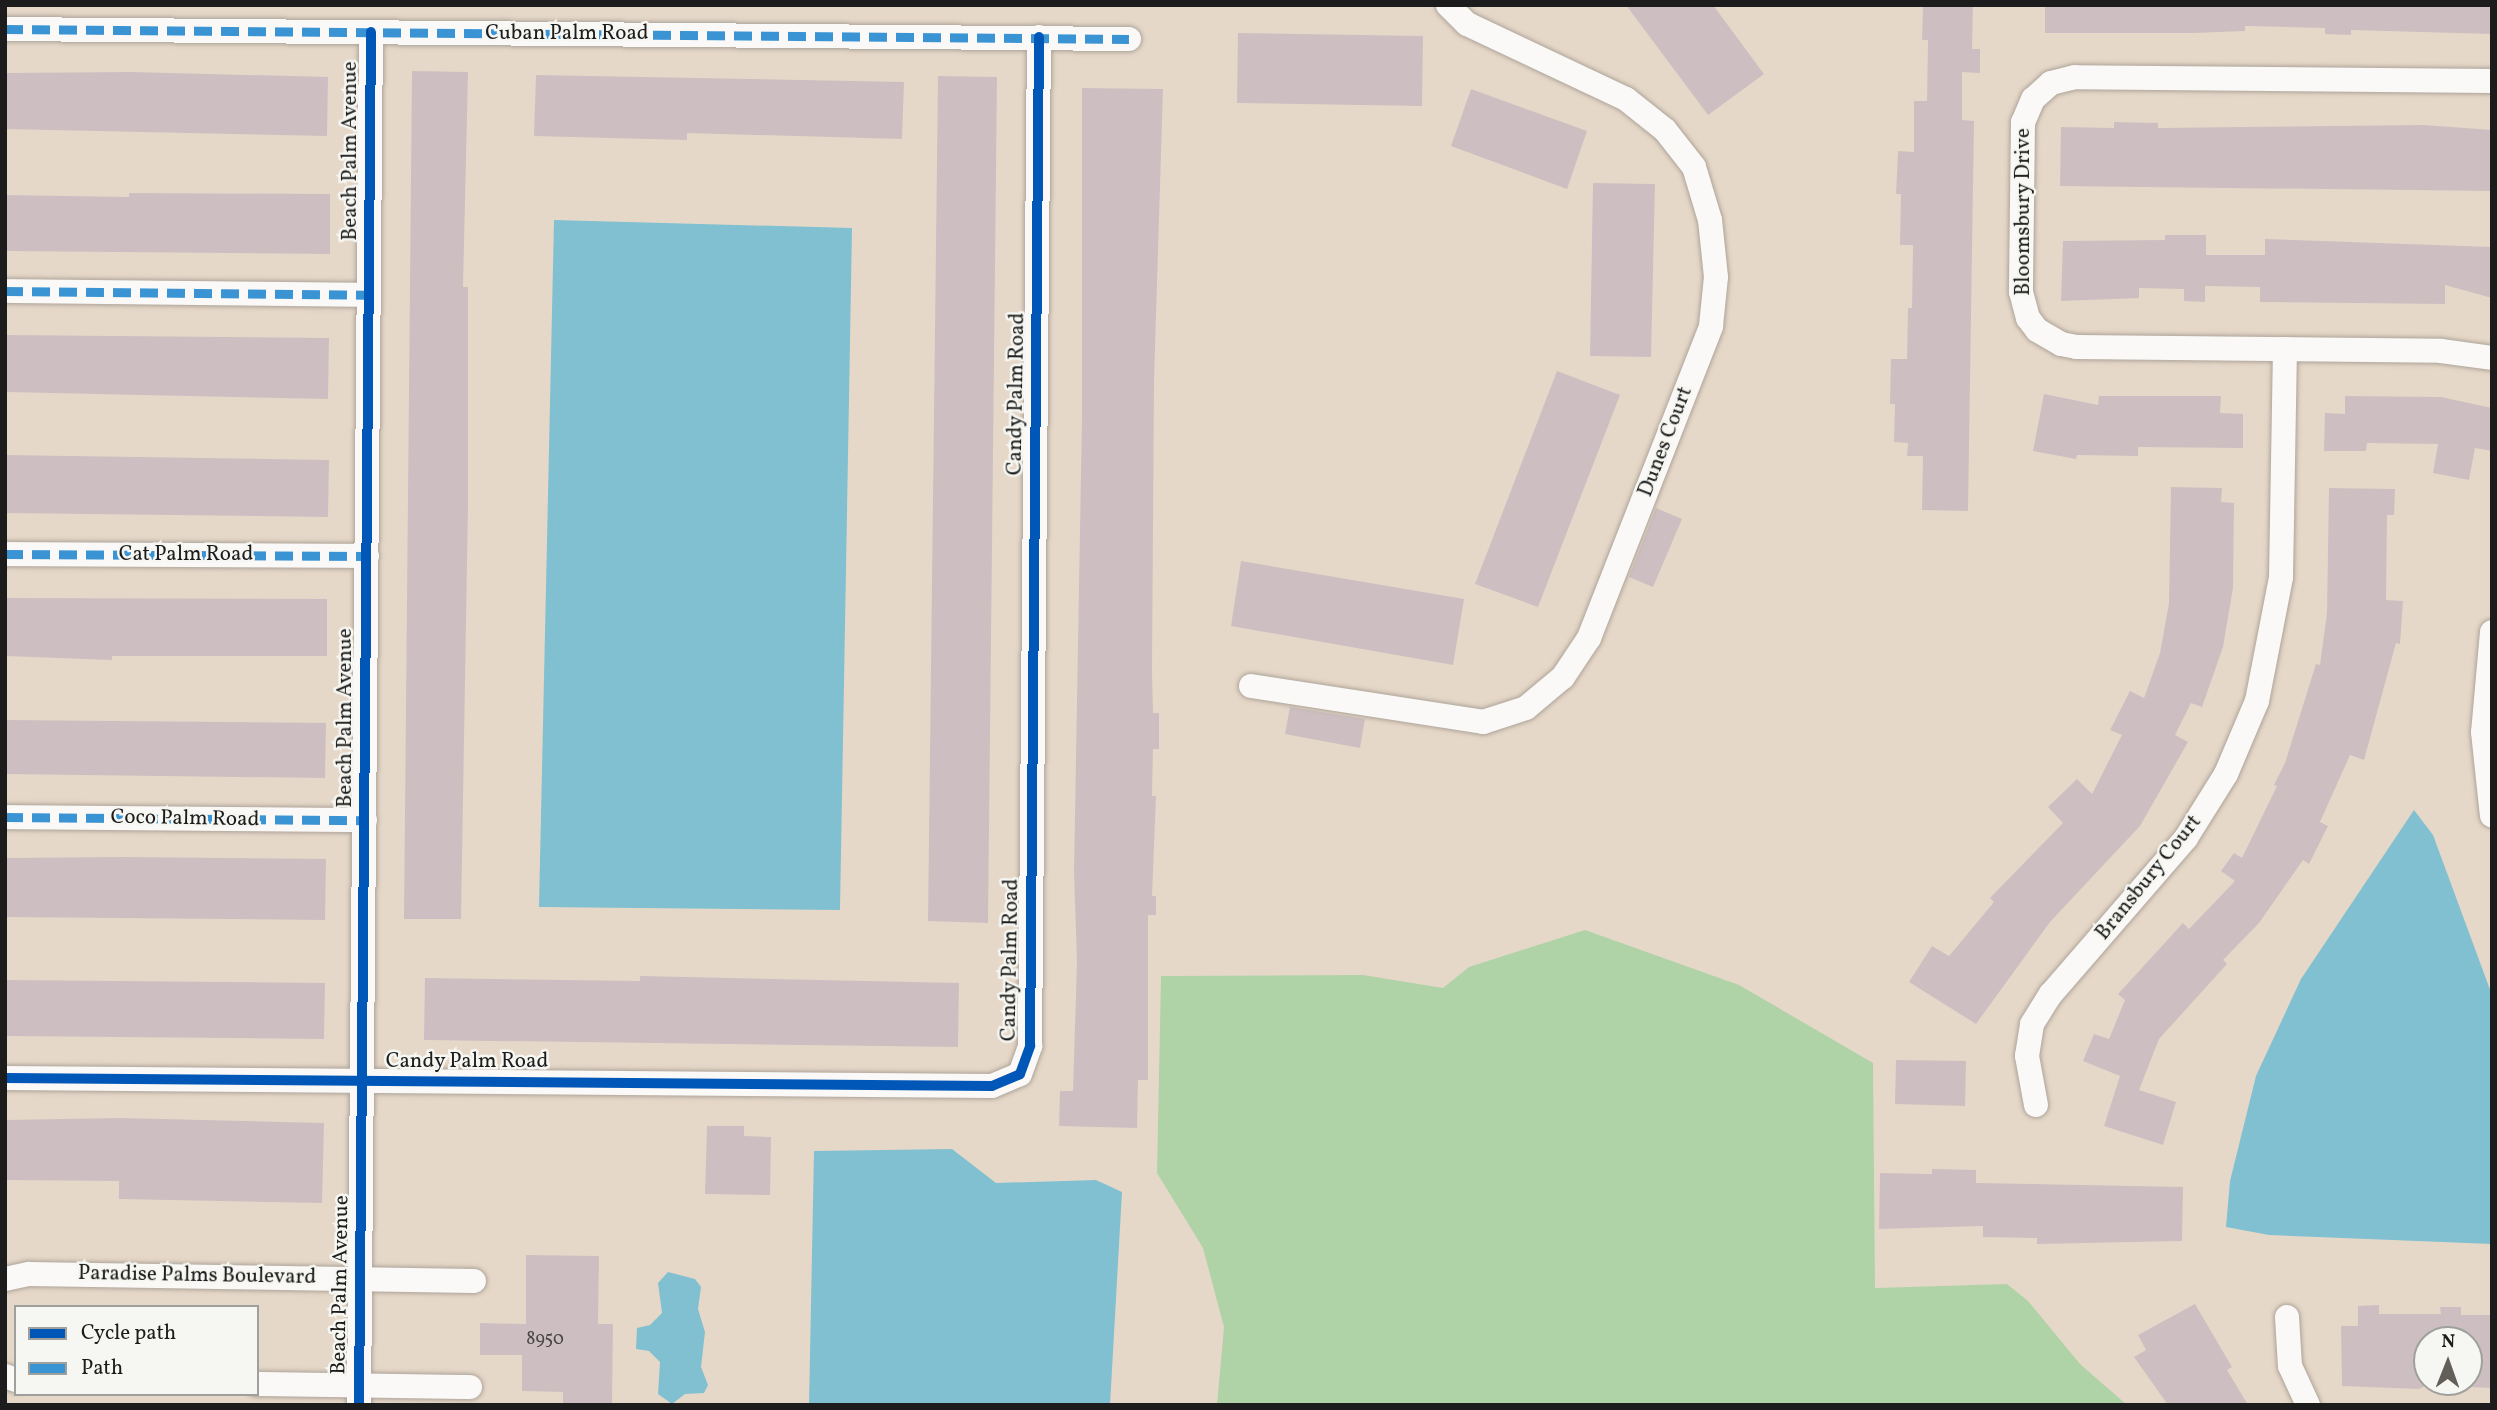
<!DOCTYPE html>
<style>
body{margin:0}
#map{position:relative;width:2497px;height:1410px;overflow:hidden;background:#e6d8c8;font-family:Vollkorn,serif}
div>[style]{position:absolute}
.green>*{inset:0;background:#b0d2a7}
.water>*{inset:0;background:#81c0d0}
.building>*{inset:0;background:#cdbfc1}
.roads{filter:drop-shadow(0 0 2px #ada49a) drop-shadow(0 0 2px #ada49a)}
.minor>*{height:24px;margin:-12px;padding:0 12px;transform-origin:12px;border-radius:12px;background:#fbf9f7}
.quiet>*{height:9px;margin-top:-4.5px;transform-origin:0;background:repeating-linear-gradient(90deg,#3a94d4 0 18px,transparent 0 27px)}
.cycleway>*{height:10px;margin:-5px;padding:0 5px;transform-origin:5px;border-radius:5px;background:#0057b8}
span{translate:-50% -50%;white-space:nowrap;text-align:center;line-height:1.15;-webkit-text-stroke:5px #f6f6f2;paint-order:stroke}
.number-label{font-size:18px;color:#484545}
.number-label span{-webkit-text-stroke-width:0}
.street-label{font-size:21px;color:#1c1c1c}
.frame{position:absolute;inset:0;border:7px solid #1c1c1c;pointer-events:none}
.legend{position:absolute;left:14px;top:1305px;width:245px;height:91px;box-sizing:border-box;background:#f6f6f2;border:2px solid #9f9f9c;margin:0;padding:9px 12px;list-style:none;font-size:21px;color:#1c1c1c}
.legend li{display:flex;align-items:center;gap:14px;height:35px}
.legend b{width:35px;border:2px solid #9f9f9c}
.north{position:absolute;left:2413px;top:1326px;width:70px;height:70px;box-sizing:border-box;background:#f6f6f2;border:2px solid #9f9f9c;border-radius:50%;rotate:1deg;font-size:19px;font-weight:700;line-height:28px;text-align:center;color:#1c1c1c}
.north::after{content:'';display:block;margin:auto;width:24px;height:32px;background:#635e58;clip-path:polygon(50% 0,100% 100%,50% 72%,0 100%)}
</style>
<div id="map">
<div class="green">
<div style="clip-path:polygon(1585px 930px,1739px 985px,1873px 1063px,1875px 1288px,2007px 1284px,2028px 1301px,2080px 1364px,2127px 1405px,1217px 1405px,1224px 1327px,1203px 1248px,1157px 1173px,1161px 976px,1363px 975px,1443px 988px,1469px 967px)"></div>
</div>
<div class="water">
<div style="clip-path:polygon(554px 220px,852px 228px,840px 910px,539px 907px)"></div>
<div style="clip-path:polygon(2414px 810px,2433px 835px,2492px 995px,2492px 1244px,2269px 1235px,2226px 1227px,2230px 1181px,2256px 1076px,2301px 979px)"></div>
<div style="clip-path:polygon(952px 1149px,996px 1183px,1096px 1180px,1122px 1192px,1110px 1405px,809px 1405px,814px 1151px)"></div>
<div style="clip-path:polygon(668px 1272px,695px 1279px,701px 1287px,698px 1309px,705px 1332px,701px 1367px,708px 1385px,704px 1393px,685px 1394px,672px 1404px,658px 1394px,660px 1362px,649px 1351px,636px 1349px,637px 1328px,650px 1325px,662px 1313px,658px 1283px)"></div>
</div>
<div class="building">
<div style="clip-path:polygon(1626px 5px,1713px 5px,1764px 74px,1708px 115px)"></div>
<div style="clip-path:polygon(1923px 5px,1973px 5px,1972px 49px,1980px 49px,1980px 73px,1962px 72px,1962px 120px,1974px 121px,1968px 511px,1922px 510px,1923px 456px,1907px 456px,1908px 443px,1894px 442px,1895px 404px,1890px 404px,1891px 359px,1907px 359px,1908px 308px,1912px 308px,1913px 245px,1900px 245px,1901px 194px,1896px 194px,1898px 151px,1914px 152px,1914px 101px,1927px 101px,1928px 40px,1922px 40px)"></div>
<div style="clip-path:polygon(2045px 5px,2492px 5px,2492px 34px,2351px 30px,2351px 35px,2325px 34px,2325px 28px,2245px 26px,2245px 31px,2193px 33px,2045px 33px)"></div>
<div style="clip-path:polygon(1238px 33px,1423px 36px,1422px 106px,1237px 103px)"></div>
<div style="clip-path:polygon(412px 71px,468px 72px,463px 287px,468px 287px,468px 503px,461px 919px,404px 919px)"></div>
<div style="clip-path:polygon(131px 72px,328px 77px,327px 136px,5px 129px,5px 73px)"></div>
<div style="clip-path:polygon(536px 75px,904px 82px,902px 139px,687px 133px,687px 140px,534px 136px)"></div>
<div style="clip-path:polygon(938px 76px,997px 77px,988px 923px,928px 921px)"></div>
<div style="clip-path:polygon(1082px 88px,1163px 89px,1154px 381px,1152px 671px,1153px 713px,1159px 713px,1159px 749px,1153px 749px,1152px 796px,1156px 796px,1152px 896px,1156px 896px,1156px 915px,1148px 915px,1148px 1080px,1138px 1080px,1137px 1128px,1059px 1126px,1060px 1091px,1073px 1091px,1077px 962px,1074px 872px,1082px 416px)"></div>
<div style="clip-path:polygon(1471px 89px,1587px 131px,1567px 189px,1451px 146px)"></div>
<div style="clip-path:polygon(2114px 122px,2158px 123px,2158px 128px,2424px 125px,2492px 130px,2492px 191px,2060px 186px,2061px 127px,2114px 128px)"></div>
<div style="clip-path:polygon(1593px 183px,1655px 184px,1651px 357px,1590px 356px)"></div>
<div style="clip-path:polygon(129px 193px,330px 194px,330px 254px,5px 251px,5px 195px,129px 197px)"></div>
<div style="clip-path:polygon(2165px 235px,2206px 235px,2206px 255px,2265px 255px,2265px 239px,2492px 247px,2492px 298px,2445px 285px,2445px 304px,2260px 302px,2260px 287px,2205px 286px,2205px 302px,2184px 301px,2184px 289px,2139px 288px,2139px 298px,2061px 301px,2063px 241px,2165px 240px)"></div>
<div style="clip-path:polygon(5px 335px,329px 338px,328px 399px,5px 392px)"></div>
<div style="clip-path:polygon(1557px 371px,1620px 395px,1538px 607px,1475px 584px)"></div>
<div style="clip-path:polygon(2044px 394px,2098px 405px,2099px 396px,2221px 396px,2220px 413px,2243px 414px,2243px 448px,2138px 447px,2138px 456px,2077px 455px,2076px 459px,2033px 451px)"></div>
<div style="clip-path:polygon(2345px 396px,2441px 397px,2492px 408px,2492px 451px,2475px 448px,2469px 480px,2433px 473px,2438px 444px,2367px 443px,2366px 451px,2324px 451px,2325px 413px,2345px 414px)"></div>
<div style="clip-path:polygon(5px 455px,329px 460px,328px 517px,5px 513px)"></div>
<div style="clip-path:polygon(2171px 487px,2222px 488px,2221px 502px,2234px 503px,2233px 588px,2223px 647px,2202px 707px,2191px 703px,2175px 735px,2188px 742px,2140px 826px,2050px 922px,1976px 1024px,1909px 982px,1932px 946px,1949px 956px,1994px 902px,1990px 898px,2063px 823px,2048px 807px,2077px 779px,2092px 794px,2122px 735px,2110px 730px,2130px 691px,2144px 698px,2160px 653px,2169px 603px)"></div>
<div style="clip-path:polygon(2329px 488px,2395px 489px,2394px 515px,2387px 515px,2386px 600px,2403px 601px,2400px 644px,2396px 643px,2364px 760px,2350px 755px,2320px 822px,2328px 826px,2309px 864px,2303px 860px,2259px 923px,2223px 960px,2227px 964px,2159px 1039px,2139px 1090px,2176px 1102px,2163px 1145px,2104px 1126px,2120px 1076px,2083px 1061px,2094px 1034px,2109px 1039px,2125px 1000px,2118px 994px,2183px 923px,2189px 929px,2235px 881px,2221px 871px,2234px 853px,2242px 858px,2277px 786px,2274px 785px,2285px 763px,2316px 664px,2320px 665px,2327px 613px)"></div>
<div style="clip-path:polygon(1656px 508px,1682px 519px,1653px 587px,1629px 577px)"></div>
<div style="clip-path:polygon(1241px 561px,1464px 599px,1453px 665px,1231px 626px)"></div>
<div style="clip-path:polygon(5px 598px,327px 599px,327px 656px,112px 656px,112px 660px,5px 656px)"></div>
<div style="clip-path:polygon(1290px 707px,1365px 719px,1360px 748px,1285px 734px)"></div>
<div style="clip-path:polygon(5px 720px,326px 723px,325px 778px,5px 774px)"></div>
<div style="clip-path:polygon(122px 857px,326px 859px,325px 920px,5px 917px,5px 858px)"></div>
<div style="clip-path:polygon(640px 976px,959px 983px,958px 1047px,424px 1040px,425px 978px,640px 981px)"></div>
<div style="clip-path:polygon(5px 980px,325px 983px,324px 1039px,5px 1036px)"></div>
<div style="clip-path:polygon(1896px 1060px,1966px 1061px,1965px 1106px,1895px 1104px)"></div>
<div style="clip-path:polygon(121px 1118px,324px 1123px,322px 1203px,119px 1199px,119px 1181px,5px 1180px,5px 1120px)"></div>
<div style="clip-path:polygon(707px 1126px,744px 1126px,744px 1136px,771px 1137px,770px 1195px,705px 1194px)"></div>
<div style="clip-path:polygon(1932px 1169px,1976px 1170px,1976px 1183px,2183px 1187px,2182px 1241px,2037px 1244px,2037px 1238px,1983px 1237px,1983px 1226px,1879px 1229px,1880px 1173px,1932px 1174px)"></div>
<div style="clip-path:polygon(526px 1255px,599px 1256px,598px 1324px,613px 1324px,612px 1405px,563px 1405px,563px 1392px,522px 1391px,522px 1355px,480px 1355px,480px 1323px,526px 1324px)"></div>
<div style="clip-path:polygon(2195px 1304px,2232px 1367px,2227px 1370px,2248px 1405px,2168px 1405px,2134px 1357px,2146px 1350px,2138px 1335px)"></div>
<div style="clip-path:polygon(2379px 1305px,2379px 1314px,2441px 1314px,2440px 1307px,2461px 1307px,2461px 1315px,2492px 1315px,2492px 1388px,2469px 1387px,2469px 1340px,2427px 1340px,2427px 1385px,2419px 1389px,2342px 1386px,2341px 1326px,2358px 1326px,2358px 1306px)"></div>
</div>
<div class="roads">
<div class="minor">
<div style="left:5px;top:29px;width:1124px;rotate:0.51deg"></div>
<div style="left:2492px;top:81px;width:417px;rotate:-179.5deg"></div>
<div style="left:2075px;top:77px;width:25px;rotate:166deg"></div>
<div style="left:2051px;top:83px;width:24px;rotate:138deg"></div>
<div style="left:2033px;top:99px;width:25px;rotate:113deg"></div>
<div style="left:2023px;top:122px;width:170px;rotate:90.7deg"></div>
<div style="left:2021px;top:292px;width:27px;rotate:75deg"></div>
<div style="left:2028px;top:318px;width:15px;rotate:53deg"></div>
<div style="left:2037px;top:330px;width:28px;rotate:30deg"></div>
<div style="left:2061px;top:344px;width:16px;rotate:11deg"></div>
<div style="left:2077px;top:347px;width:364px;rotate:0.6deg"></div>
<div style="left:2441px;top:351px;width:51px;rotate:7.8deg"></div>
<div style="left:5px;top:291px;width:364px;rotate:0.6deg"></div>
<div style="left:5px;top:554px;width:362px;rotate:0.3deg"></div>
<div style="left:2492px;top:632px;width:100px;rotate:95.1deg"></div>
<div style="left:2483px;top:732px;width:84px;rotate:83.9deg"></div>
<div style="left:1251px;top:686px;width:235px;rotate:8.8deg"></div>
<div style="left:1483px;top:722px;width:45px;rotate:-18deg"></div>
<div style="left:1526px;top:708px;width:48px;rotate:-40deg"></div>
<div style="left:1563px;top:677px;width:47px;rotate:-56.3deg"></div>
<div style="left:1589px;top:638px;width:335px;rotate:-68.6deg"></div>
<div style="left:1711px;top:326px;width:49px;rotate:-84.2deg"></div>
<div style="left:1716px;top:277px;width:57px;rotate:-96deg"></div>
<div style="left:1710px;top:220px;width:55px;rotate:-106.8deg"></div>
<div style="left:1694px;top:167px;width:47px;rotate:-128.1deg"></div>
<div style="left:1665px;top:130px;width:50px;rotate:-141.5deg"></div>
<div style="left:1626px;top:99px;width:176px;rotate:-154.7deg"></div>
<div style="left:1467px;top:24px;width:27px;rotate:-135deg"></div>
<div style="left:5px;top:817px;width:360px;rotate:0.5deg"></div>
<div style="left:5px;top:1078px;width:987px;rotate:0.46deg"></div>
<div style="left:992px;top:1086px;width:30px;rotate:-23deg"></div>
<div style="left:1020px;top:1074px;width:30px;rotate:-70deg"></div>
<div style="left:1030px;top:1046px;width:1009px;rotate:-89.49deg"></div>
<div style="left:2036px;top:1105px;width:50px;rotate:-100.4deg"></div>
<div style="left:2027px;top:1056px;width:32px;rotate:-81deg"></div>
<div style="left:2032px;top:1024px;width:36px;rotate:-58deg"></div>
<div style="left:2051px;top:994px;width:206px;rotate:-49.1deg"></div>
<div style="left:2186px;top:838px;width:75px;rotate:-58deg"></div>
<div style="left:2226px;top:774px;width:79px;rotate:-67deg"></div>
<div style="left:2257px;top:701px;width:126px;rotate:-79deg"></div>
<div style="left:2281px;top:577px;width:228px;rotate:-89deg"></div>
<div style="left:5px;top:1279px;width:25px;rotate:-12deg"></div>
<div style="left:29px;top:1274px;width:445px;rotate:0.9deg"></div>
<div style="left:2287px;top:1317px;width:49px;rotate:86.5deg"></div>
<div style="left:2290px;top:1366px;width:43px;rotate:65.2deg"></div>
<div style="left:5px;top:1376px;width:12px;rotate:20deg"></div>
<div style="left:257px;top:1384px;width:213px;rotate:0.8deg"></div>
<div style="left:359px;top:1405px;width:1373px;rotate:-89.5deg"></div>
</div>
</div>
<div class="quiet">
<div style="left:5px;top:29px;width:1124px;rotate:0.51deg"></div>
<div style="left:5px;top:291px;width:364px;rotate:0.6deg"></div>
<div style="left:5px;top:554px;width:362px;rotate:0.3deg"></div>
<div style="left:5px;top:817px;width:360px;rotate:0.5deg"></div>
</div>
<div class="cycleway">
<div style="left:5px;top:1078px;width:987px;rotate:0.46deg"></div>
<div style="left:992px;top:1086px;width:30px;rotate:-23deg"></div>
<div style="left:1020px;top:1074px;width:30px;rotate:-70deg"></div>
<div style="left:1030px;top:1046px;width:1009px;rotate:-89.49deg"></div>
<div style="left:359px;top:1405px;width:1373px;rotate:-89.5deg"></div>
</div>
<div class="number-label">
<span style="left:545px;top:1340px">8950</span>
</div>
<div class="street-label">
<span style="left:567px;top:34px">Cuban Palm Road</span>
<span style="left:351px;top:151px;rotate:-90deg">Beach Palm Avenue</span>
<span style="left:2024px;top:212px;rotate:-90deg">Bloomsbury Drive</span>
<span style="left:1017px;top:394px;rotate:-89deg">Candy Palm Road</span>
<span style="left:1666px;top:442px;rotate:-69deg">Dunes Court</span>
<span style="left:186px;top:555px">Cat Palm Road</span>
<span style="left:346px;top:718px;rotate:-90deg">Beach Palm Avenue</span>
<span style="left:185px;top:819px;rotate:1deg">Coco Palm Road</span>
<span style="left:2149px;top:878px;rotate:-51deg">Bransbury Court</span>
<span style="left:1011px;top:960px;rotate:-89deg">Candy Palm Road</span>
<span style="left:467px;top:1062px">Candy Palm Road</span>
<span style="left:197px;top:1276px;rotate:1deg">Paradise Palms Boulevard</span>
<span style="left:341px;top:1285px;rotate:-89deg">Beach Palm Avenue</span>
</div>
<div class="frame"></div>
<ul class="legend">
<li><b style="height:9px;background:#0057b8"></b>Cycle path</li>
<li><b style="height:9px;background:#3a94d4"></b>Path</li>
</ul>
<div class="north">N</div>
</div>
